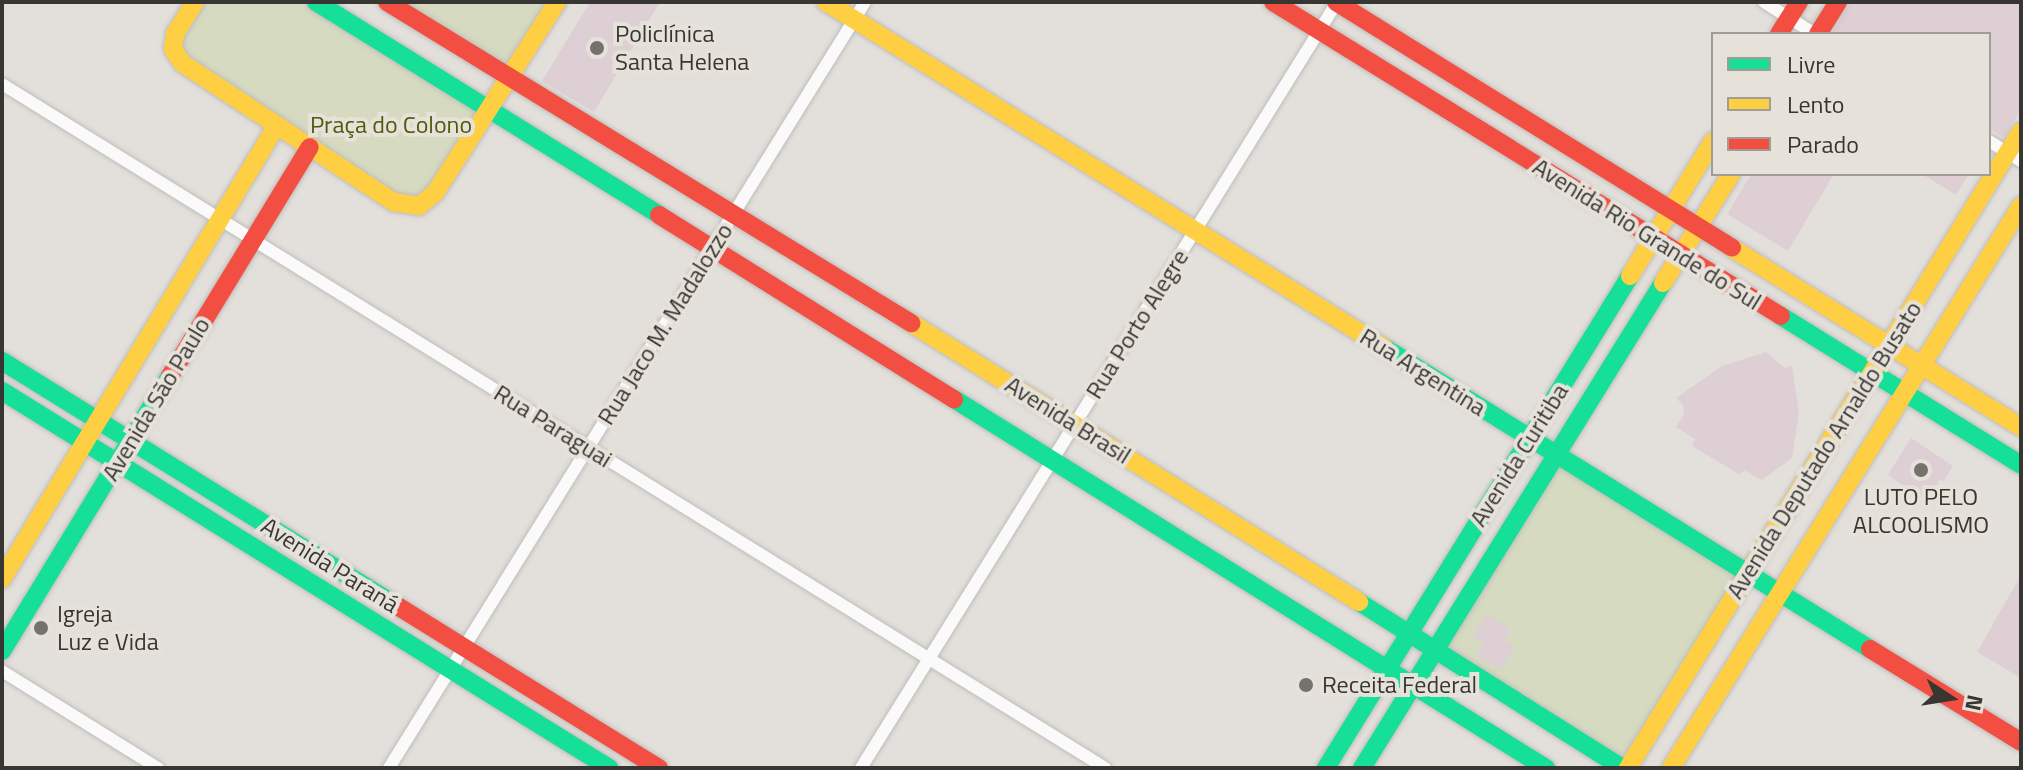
<!DOCTYPE html>
<meta charset="utf-8">
<style>
body{margin:0}
#map{position:relative;width:2023px;height:770px;overflow:hidden;background:#e3e0dc;font-family:"Titillium Web",sans-serif}
div>[style]{position:absolute}
.green>*{inset:0;background:#d5dac0}
.building>*{inset:0;background:#decfd5}
.roads{filter:drop-shadow(0 0 2px #c0bdba) drop-shadow(0 0 2px #c0bdba)}
.street>*{height:12px;margin:-6px;padding:0 6px;transform-origin:6px;border-radius:6px;background:#fbfafa}
.fast>*{height:18px;margin:-9px;padding:0 9px;transform-origin:9px;border-radius:9px;background:#16e098}
.slow>*{height:18px;margin:-9px;padding:0 9px;transform-origin:9px;border-radius:9px;background:#ffcf43}
.jam>*{height:18px;margin:-9px;padding:0 9px;transform-origin:9px;border-radius:9px;background:#f24e42}
.dots>*{width:22px;height:22px;translate:-50% -50%;box-sizing:border-box;border:4px solid #e6e1d9;border-radius:50%}
span{translate:-50% -50%;white-space:nowrap;text-align:center;line-height:1.15;-webkit-text-stroke:8px #e6e1d9;paint-order:stroke}
.poi-label{font-size:24px;color:#383633}
.left{translate:0 -50%;text-align:left}
.park-label{font-size:24px;color:#4d5b0b}
.street-label{font-size:24px;color:#383633}
.frame{position:absolute;inset:0;border:4px solid #383633;pointer-events:none}
.legend{position:absolute;left:1711px;top:32px;width:280px;height:144px;box-sizing:border-box;background:#e6e1d9;border:2px solid #a09d97;margin:0;padding:10px 14px;list-style:none;font-size:24px;color:#383633}
.legend li{display:flex;align-items:center;gap:16px;height:40px}
.legend b{width:40px;border:2px solid #a09d97}
.north{position:absolute;left:1911px;top:658px;width:80px;height:80px;-webkit-text-stroke:6px #e6e1d9;paint-order:stroke;rotate:102deg;font-size:22px;font-weight:700;line-height:32px;text-align:center;color:#383633}
.north::after{content:'';display:block;margin:auto;width:28px;height:36px;background:#383633;clip-path:polygon(50% 0,100% 100%,50% 72%,0 100%)}
</style>
<div id="map">
<div class="green">
<div style="clip-path:polygon(202px 2px,304px 2px,480px 112px,430px 190px,416px 200px,396px 198px,186px 59px,179px 48px,181px 36px)"></div>
<div style="clip-path:polygon(398px 2px,547px 2px,507px 70px)"></div>
<div style="clip-path:polygon(1559px 462px,1741px 575px,1622px 761px,1441px 649px)"></div>
</div>
<div class="building">
<div style="clip-path:polygon(590px 2px,660px 2px,594px 112px,542px 81px)"></div>
<div style="clip-path:polygon(1851px 2px,2021px 2px,2021px 110px,2003px 137px,1989px 128px,1989px 34px,1832px 34px)"></div>
<div style="clip-path:polygon(1751px 174px,1834px 174px,1788px 251px,1727px 214px)"></div>
<div style="clip-path:polygon(1922px 174px,1969px 174px,1956px 195px)"></div>
<div style="clip-path:polygon(1766px 352px,1785px 368px,1792px 366px,1799px 413px,1792px 458px,1762px 480px,1744px 470px,1740px 475px,1692px 446px,1695px 439px,1676px 427px,1684px 414px,1683px 405px,1676px 398px,1722px 366px)"></div>
<div style="clip-path:polygon(1911px 438px,1953px 466px,1944px 481px,1940px 480px,1927px 503px,1888px 475px)"></div>
<div style="clip-path:polygon(2021px 575px,2021px 678px,1977px 652px)"></div>
<div style="clip-path:polygon(1487px 614px,1511px 629px,1504px 640px,1515px 647px,1500px 670px,1477px 655px,1484px 643px,1473px 636px)"></div>
</div>
<div class="roads">
<div class="street">
<div style="left:1764px;top:2px;width:60px;rotate:32.1deg"></div>
<div style="left:2px;top:84px;width:1298px;rotate:31.8deg"></div>
<div style="left:1989px;top:141px;width:38px;rotate:32deg"></div>
<div style="left:2px;top:671px;width:184px;rotate:31.9deg"></div>
<div style="left:389px;top:768px;width:902px;rotate:-58.14deg"></div>
<div style="left:861px;top:768px;width:902px;rotate:-58.14deg"></div>
</div>
<div class="fast">
<div style="left:316px;top:2px;width:404px;rotate:31.8deg"></div>
<div style="left:1781px;top:316px;width:282px;rotate:31.8deg"></div>
<div style="left:1385px;top:348px;width:571px;rotate:31.82deg"></div>
<div style="left:2px;top:361px;width:467px;rotate:31.8deg"></div>
<div style="left:2px;top:391px;width:715px;rotate:31.84deg"></div>
<div style="left:954px;top:399px;width:698px;rotate:31.94deg"></div>
<div style="left:1359px;top:602px;width:312px;rotate:32.2deg"></div>
<div style="left:2px;top:651px;width:322px;rotate:-58.6deg"></div>
<div style="left:1326px;top:768px;width:578px;rotate:-58.29deg"></div>
<div style="left:1362px;top:768px;width:571px;rotate:-58.18deg"></div>
</div>
<div class="slow">
<div style="left:195px;top:2px;width:38px;rotate:122deg"></div>
<div style="left:175px;top:34px;width:15px;rotate:98deg"></div>
<div style="left:173px;top:49px;width:17px;rotate:57deg"></div>
<div style="left:182px;top:63px;width:254px;rotate:33.3deg"></div>
<div style="left:394px;top:202px;width:25px;rotate:9deg"></div>
<div style="left:419px;top:206px;width:21px;rotate:-39deg"></div>
<div style="left:435px;top:193px;width:227px;rotate:-57.4deg"></div>
<div style="left:826px;top:2px;width:657px;rotate:31.76deg"></div>
<div style="left:1732px;top:248px;width:340px;rotate:31.8deg"></div>
<div style="left:1630px;top:276px;width:158px;rotate:-58.4deg"></div>
<div style="left:1663px;top:283px;width:128px;rotate:-58deg"></div>
<div style="left:911px;top:323px;width:528px;rotate:31.91deg"></div>
<div style="left:2px;top:579px;width:531px;rotate:-58.8deg"></div>
<div style="left:1628px;top:768px;width:748px;rotate:-58.33deg"></div>
<div style="left:1671px;top:768px;width:662px;rotate:-58.09deg"></div>
</div>
<div class="jam">
<div style="left:387px;top:2px;width:615px;rotate:31.49deg"></div>
<div style="left:1273px;top:2px;width:597px;rotate:31.72deg"></div>
<div style="left:1336px;top:2px;width:466px;rotate:31.8deg"></div>
<div style="left:1779px;top:34px;width:38px;rotate:-58deg"></div>
<div style="left:1818px;top:34px;width:38px;rotate:-58deg"></div>
<div style="left:659px;top:215px;width:348px;rotate:32deg"></div>
<div style="left:170px;top:376px;width:268px;rotate:-58.6deg"></div>
<div style="left:399px;top:607px;width:306px;rotate:31.8deg"></div>
<div style="left:1870px;top:649px;width:177px;rotate:31.6deg"></div>
</div>
</div>
<div class="dots">
<div style="left:597px;top:48px;background:#74726e"></div>
<div style="left:1921px;top:470px;background:#74726e"></div>
<div style="left:41px;top:628px;background:#74726e"></div>
<div style="left:1306px;top:685px;background:#74726e"></div>
</div>
<div class="poi-label">
<span class="left" style="left:615px;top:48px">Policlínica<br>Santa Helena</span>
<span style="left:1921px;top:511px">LUTO PELO<br>ALCOOLISMO</span>
<span class="left" style="left:57px;top:628px">Igreja<br>Luz e Vida</span>
<span class="left" style="left:1322px;top:685px">Receita Federal</span>
</div>
<div class="park-label">
<span style="left:391px;top:125px">Praça do Colono</span>
</div>
<div class="street-label">
<span style="left:1647px;top:234px;rotate:32deg">Avenida Rio Grande do Sul</span>
<span style="left:665px;top:324px;rotate:-58deg">Rua Jaco M. Madalozzo</span>
<span style="left:1137px;top:324px;rotate:-58deg">Rua Porto Alegre</span>
<span style="left:1423px;top:372px;rotate:32deg">Rua Argentina</span>
<span style="left:156px;top:399px;rotate:-59deg">Avenida São Paulo</span>
<span style="left:1068px;top:420px;rotate:32deg">Avenida Brasil</span>
<span style="left:553px;top:426px;rotate:32deg">Rua Paraguai</span>
<span style="left:1824px;top:450px;rotate:-58deg">Avenida Deputado Arnaldo Busato</span>
<span style="left:1519px;top:455px;rotate:-58deg">Avenida Curitiba</span>
<span style="left:330px;top:565px;rotate:32deg">Avenida Paraná</span>
</div>
<div class="frame"></div>
<ul class="legend">
<li><b style="height:10px;background:#16e098"></b>Livre</li>
<li><b style="height:10px;background:#ffcf43"></b>Lento</li>
<li><b style="height:10px;background:#f24e42"></b>Parado</li>
</ul>
<div class="north">N</div>
</div>
